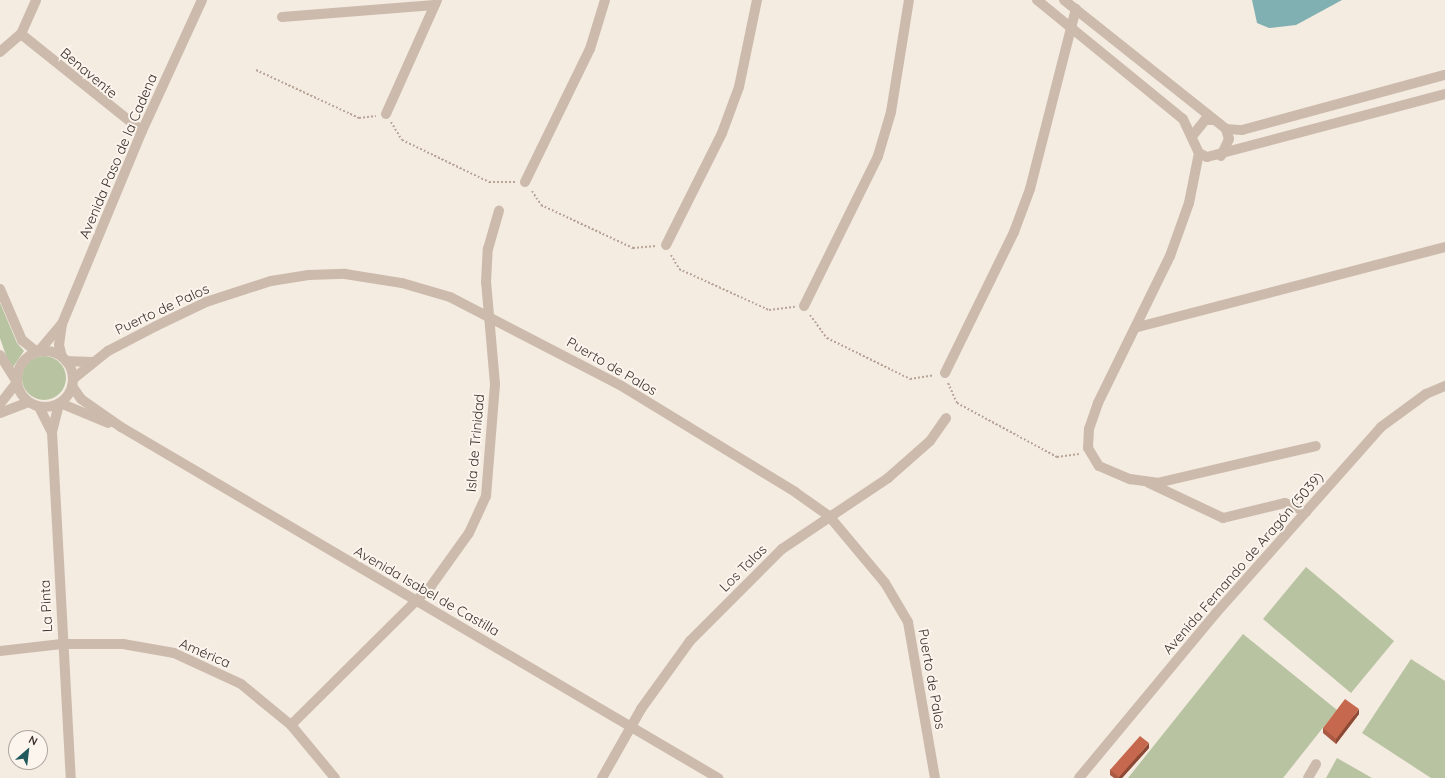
<!DOCTYPE html>
<meta charset="utf-8">
<style>
body{margin:0}
#map{position:relative;width:1445px;height:778px;overflow:hidden;background:#f4ebe1;font-family:Quicksand,sans-serif}
div>[style]{position:absolute}
.green>*{inset:0;background:#b8c3a1}
.round{border-radius:50%}
.water>*{inset:0;background:#80b0b1}
.path>*{height:2px;margin-top:-1px;transform-origin:0;background:repeating-linear-gradient(90deg,#b8a597 0 2px,transparent 0 4px)}
.minor>*{height:10px;margin:-5px;padding:0 5px;transform-origin:5px;border-radius:5px;background:#ccbbac}
.minor>.ring{margin:-5px;padding:0;box-sizing:content-box;background:none;border:10px solid #ccbbac;border-radius:50%}
.wall>*{inset:0;background:#aa5942}
.shaded-wall>*{inset:0;background:#8b4936}
.building>*{inset:0;background:#c6684d}
span{translate:-50% -50%;white-space:nowrap;text-align:center;line-height:1.15;-webkit-text-stroke:4px #fbf5ee;paint-order:stroke}
.street-label{font-size:14px;color:#3b302b}
.north{position:absolute;left:8px;top:730px;width:40px;height:40px;box-sizing:border-box;background:#fbf5ee;border:1px solid #aea6a0;border-radius:50%;rotate:28deg;font-size:11px;font-weight:700;line-height:16px;text-align:center;color:#3b302b}
.north::after{content:'';display:block;margin:auto;width:14px;height:18px;background:#205a5d;clip-path:polygon(50% 0,100% 100%,50% 72%,0 100%)}
</style>
<div id="map">
<div class="green">
<div style="clip-path:polygon(0 303px,17px 343px,24px 351px,11px 370px,0 338px)"></div>
<div class="round" style="left:22px;top:356px;width:44px;height:44px"></div>
<div style="clip-path:polygon(1306px 567px,1394px 641px,1351px 693px,1263px 619px)"></div>
<div style="clip-path:polygon(1243px 634px,1337px 710px,1283px 778px,1128px 778px)"></div>
<div style="clip-path:polygon(1411px 659px,1445px 681px,1445px 778px,1431px 778px,1362px 733px)"></div>
<div style="clip-path:polygon(1337px 758px,1372px 778px,1326px 778px)"></div>
</div>
<div class="water">
<div style="clip-path:polygon(1252px 0,1342px 0,1296px 25px,1269px 28px,1257px 23px)"></div>
</div>
<div class="path">
<div style="left:256px;top:70px;width:114px;rotate:25deg"></div>
<div style="left:359px;top:118px;width:17px;rotate:-7deg"></div>
<div style="left:391px;top:122px;width:21px;rotate:59deg"></div>
<div style="left:402px;top:140px;width:97px;rotate:25.8deg"></div>
<div style="left:489px;top:182px;width:27px"></div>
<div style="left:532px;top:191px;width:17px;rotate:57deg"></div>
<div style="left:541px;top:205px;width:102px;rotate:25.1deg"></div>
<div style="left:633px;top:248px;width:23px;rotate:-5deg"></div>
<div style="left:671px;top:255px;width:16px;rotate:60deg"></div>
<div style="left:679px;top:269px;width:99px;rotate:24.5deg"></div>
<div style="left:769px;top:310px;width:26px;rotate:-7deg"></div>
<div style="left:810px;top:315px;width:29px;rotate:54deg"></div>
<div style="left:827px;top:338px;width:93px;rotate:26.3deg"></div>
<div style="left:910px;top:379px;width:24px;rotate:-9deg"></div>
<div style="left:948px;top:383px;width:22px;rotate:66deg"></div>
<div style="left:957px;top:403px;width:114px;rotate:28.4deg"></div>
<div style="left:1057px;top:457px;width:22px;rotate:-8deg"></div>
</div>
<div class="minor">
<div style="left:1037px;top:0;width:188px;rotate:39.2deg"></div>
<div style="left:1183px;top:119px;width:38px;rotate:65deg"></div>
<div style="left:1199px;top:153px;width:9px;rotate:27deg"></div>
<div style="left:1207px;top:157px;width:246px;rotate:-14.8deg"></div>
<div style="left:1064px;top:0;width:207px;rotate:38.5deg"></div>
<div style="left:1226px;top:129px;width:16px;rotate:4deg"></div>
<div style="left:1242px;top:130px;width:210px;rotate:-15.2deg"></div>
<div style="left:282px;top:17px;width:153px;rotate:-4.5deg"></div>
<div style="left:21px;top:34px;width:155px;rotate:38.7deg"></div>
<div style="left:0;top:52px;width:28px;rotate:-41deg"></div>
<div style="left:21px;top:34px;width:37px;rotate:-66deg"></div>
<div style="left:386px;top:114px;width:125px;rotate:-65.9deg"></div>
<div style="left:1193px;top:135px;width:19px;rotate:-51deg"></div>
<div style="left:1205px;top:120px;width:8px"></div>
<div style="left:1199px;top:153px;width:51px;rotate:101.3deg"></div>
<div style="left:1189px;top:203px;width:56px;rotate:109.7deg"></div>
<div style="left:1170px;top:256px;width:164px;rotate:116.1deg"></div>
<div style="left:1098px;top:403px;width:28px;rotate:109deg"></div>
<div style="left:1089px;top:429px;width:19px;rotate:93deg"></div>
<div style="left:1088px;top:448px;width:21px;rotate:59deg"></div>
<div style="left:1099px;top:466px;width:34px;rotate:23deg"></div>
<div style="left:1130px;top:479px;width:27px;rotate:8deg"></div>
<div style="left:1157px;top:483px;width:163px;rotate:-13.1deg"></div>
<div style="left:1221px;top:156px;width:19px;rotate:-65deg"></div>
<div style="left:1229px;top:139px;width:10px;rotate:-107deg"></div>
<div style="left:525px;top:182px;width:148px;rotate:-64deg"></div>
<div style="left:590px;top:49px;width:51px;rotate:-73deg"></div>
<div style="left:666px;top:245px;width:125px;rotate:-63.4deg"></div>
<div style="left:722px;top:133px;width:49px;rotate:-69.7deg"></div>
<div style="left:739px;top:87px;width:89px;rotate:-78.3deg"></div>
<div style="left:0;top:289px;width:56px;rotate:66.7deg"></div>
<div style="left:22px;top:340px;width:19px;rotate:39deg"></div>
<div style="left:804px;top:306px;width:167px;rotate:-63.7deg"></div>
<div style="left:878px;top:156px;width:46px;rotate:-73.5deg"></div>
<div style="left:891px;top:112px;width:113px;rotate:-80.9deg"></div>
<div style="left:1138px;top:327px;width:317px;rotate:-14.6deg"></div>
<div class="ring" style="left:17px;top:351px;width:46px;height:46px"></div>
<div style="left:39px;top:351px;width:35px;rotate:-50deg"></div>
<div style="left:0;top:355px;width:32px;rotate:58deg"></div>
<div style="left:62px;top:357px;width:12px;rotate:-104deg"></div>
<div style="left:59px;top:345px;width:21px;rotate:-82deg"></div>
<div style="left:62px;top:324px;width:209px;rotate:-67.5deg"></div>
<div style="left:142px;top:131px;width:144px;rotate:-65.4deg"></div>
<div style="left:66px;top:361px;width:26px;rotate:2deg"></div>
<div style="left:945px;top:373px;width:157px;rotate:-63.9deg"></div>
<div style="left:1014px;top:232px;width:46px;rotate:-69.6deg"></div>
<div style="left:1030px;top:189px;width:186px;rotate:-75.7deg"></div>
<div style="left:73px;top:379px;width:45px;rotate:-38.7deg"></div>
<div style="left:108px;top:351px;width:54px;rotate:-27.5deg"></div>
<div style="left:156px;top:326px;width:55px;rotate:-25.6deg"></div>
<div style="left:206px;top:302px;width:68px;rotate:-17.9deg"></div>
<div style="left:271px;top:281px;width:38px;rotate:-9deg"></div>
<div style="left:309px;top:275px;width:36px;rotate:-2deg"></div>
<div style="left:345px;top:274px;width:58px;rotate:9deg"></div>
<div style="left:402px;top:283px;width:50px;rotate:16.3deg"></div>
<div style="left:450px;top:297px;width:191px;rotate:27.4deg"></div>
<div style="left:620px;top:385px;width:205px;rotate:31.4deg"></div>
<div style="left:795px;top:492px;width:42px;rotate:35.2deg"></div>
<div style="left:829px;top:516px;width:87px;rotate:50.1deg"></div>
<div style="left:885px;top:583px;width:45px;rotate:59.5deg"></div>
<div style="left:908px;top:622px;width:158px;rotate:80.2deg"></div>
<div style="left:72px;top:386px;width:16px;rotate:55deg"></div>
<div style="left:81px;top:399px;width:49px;rotate:35deg"></div>
<div style="left:121px;top:427px;width:693px;rotate:30.45deg"></div>
<div style="left:60px;top:403px;width:52px;rotate:22.6deg"></div>
<div style="left:0;top:404px;width:28px;rotate:-52deg"></div>
<div style="left:59px;top:404px;width:29px;rotate:104deg"></div>
<div style="left:52px;top:432px;width:347px;rotate:86.9deg"></div>
<div style="left:39px;top:407px;width:28px;rotate:63deg"></div>
<div style="left:0;top:413px;width:30px;rotate:-21deg"></div>
<div style="left:1149px;top:483px;width:82px;rotate:25.3deg"></div>
<div style="left:1223px;top:518px;width:64px;rotate:-13.6deg"></div>
<div style="left:1285px;top:503px;width:23px;rotate:23deg"></div>
<div style="left:0;top:651px;width:62px;rotate:-6.4deg"></div>
<div style="left:62px;top:644px;width:61px"></div>
<div style="left:123px;top:644px;width:52px;rotate:10deg"></div>
<div style="left:174px;top:653px;width:74px;rotate:24.8deg"></div>
<div style="left:241px;top:684px;width:65px;rotate:39.4deg"></div>
<div style="left:291px;top:725px;width:69px;rotate:50.3deg"></div>
<div style="left:291px;top:725px;width:197px;rotate:-44.8deg"></div>
<div style="left:431px;top:586px;width:65px;rotate:-54.4deg"></div>
<div style="left:469px;top:533px;width:41px;rotate:-65.3deg"></div>
<div style="left:486px;top:496px;width:112px;rotate:-85.4deg"></div>
<div style="left:495px;top:384px;width:102px;rotate:-95deg"></div>
<div style="left:486px;top:282px;width:33px;rotate:-87deg"></div>
<div style="left:488px;top:249px;width:40px;rotate:-74deg"></div>
<div style="left:602px;top:778px;width:79px;rotate:-60.5deg"></div>
<div style="left:641px;top:709px;width:84px;rotate:-54.2deg"></div>
<div style="left:690px;top:641px;width:130px;rotate:-45deg"></div>
<div style="left:782px;top:549px;width:128px;rotate:-33.8deg"></div>
<div style="left:888px;top:478px;width:56px;rotate:-41.4deg"></div>
<div style="left:930px;top:441px;width:28px;rotate:-55deg"></div>
<div style="left:1079px;top:778px;width:214px;rotate:-50.3deg"></div>
<div style="left:1216px;top:613px;width:249px;rotate:-48.4deg"></div>
<div style="left:1381px;top:427px;width:56px;rotate:-36.3deg"></div>
<div style="left:1426px;top:394px;width:21px;rotate:-23deg"></div>
<div style="left:1308px;top:778px;width:16px;rotate:-60deg"></div>
</div>
<div class="wall">
<div style="clip-path:polygon(1359px 714px,1336px 744px,1323px 733px,1323px 728px)"></div>
<div style="clip-path:polygon(1149px 748px,1122px 778px,1114px 778px,1110px 775px,1110px 770px)"></div>
</div>
<div class="shaded-wall">
<div style="clip-path:polygon(1359px 709px,1359px 714px,1336px 744px,1336px 739px)"></div>
<div style="clip-path:polygon(1149px 743px,1149px 748px,1122px 778px,1119px 778px,1119px 777px)"></div>
</div>
<div class="building">
<div style="clip-path:polygon(1345px 699px,1359px 709px,1336px 739px,1323px 728px)"></div>
<div style="clip-path:polygon(1140px 736px,1149px 743px,1119px 777px,1110px 770px)"></div>
</div>
<div class="street-label">
<span style="left:89px;top:73px;rotate:40deg">Benavente</span>
<span style="left:118px;top:156px;rotate:-67deg">Avenida Paso de la Cadena</span>
<span style="left:162px;top:309px;rotate:-25deg">Puerto de Palos</span>
<span style="left:612px;top:366px;rotate:30deg">Puerto de Palos</span>
<span style="left:475px;top:443px;rotate:-85deg">Isla de Trinidad</span>
<span style="left:1243px;top:563px;rotate:-49deg">Avenida Fernando de Aragón (5039)</span>
<span style="left:743px;top:568px;rotate:-45deg">Los Talas</span>
<span style="left:427px;top:591px;rotate:30deg">Avenida Isabel de Castilla</span>
<span style="left:46px;top:606px;rotate:-93deg">La Pinta</span>
<span style="left:205px;top:653px;rotate:23deg">América</span>
<span style="left:932px;top:679px;rotate:80deg">Puerto de Palos</span>
</div>
<div class="north">N</div>
</div>
